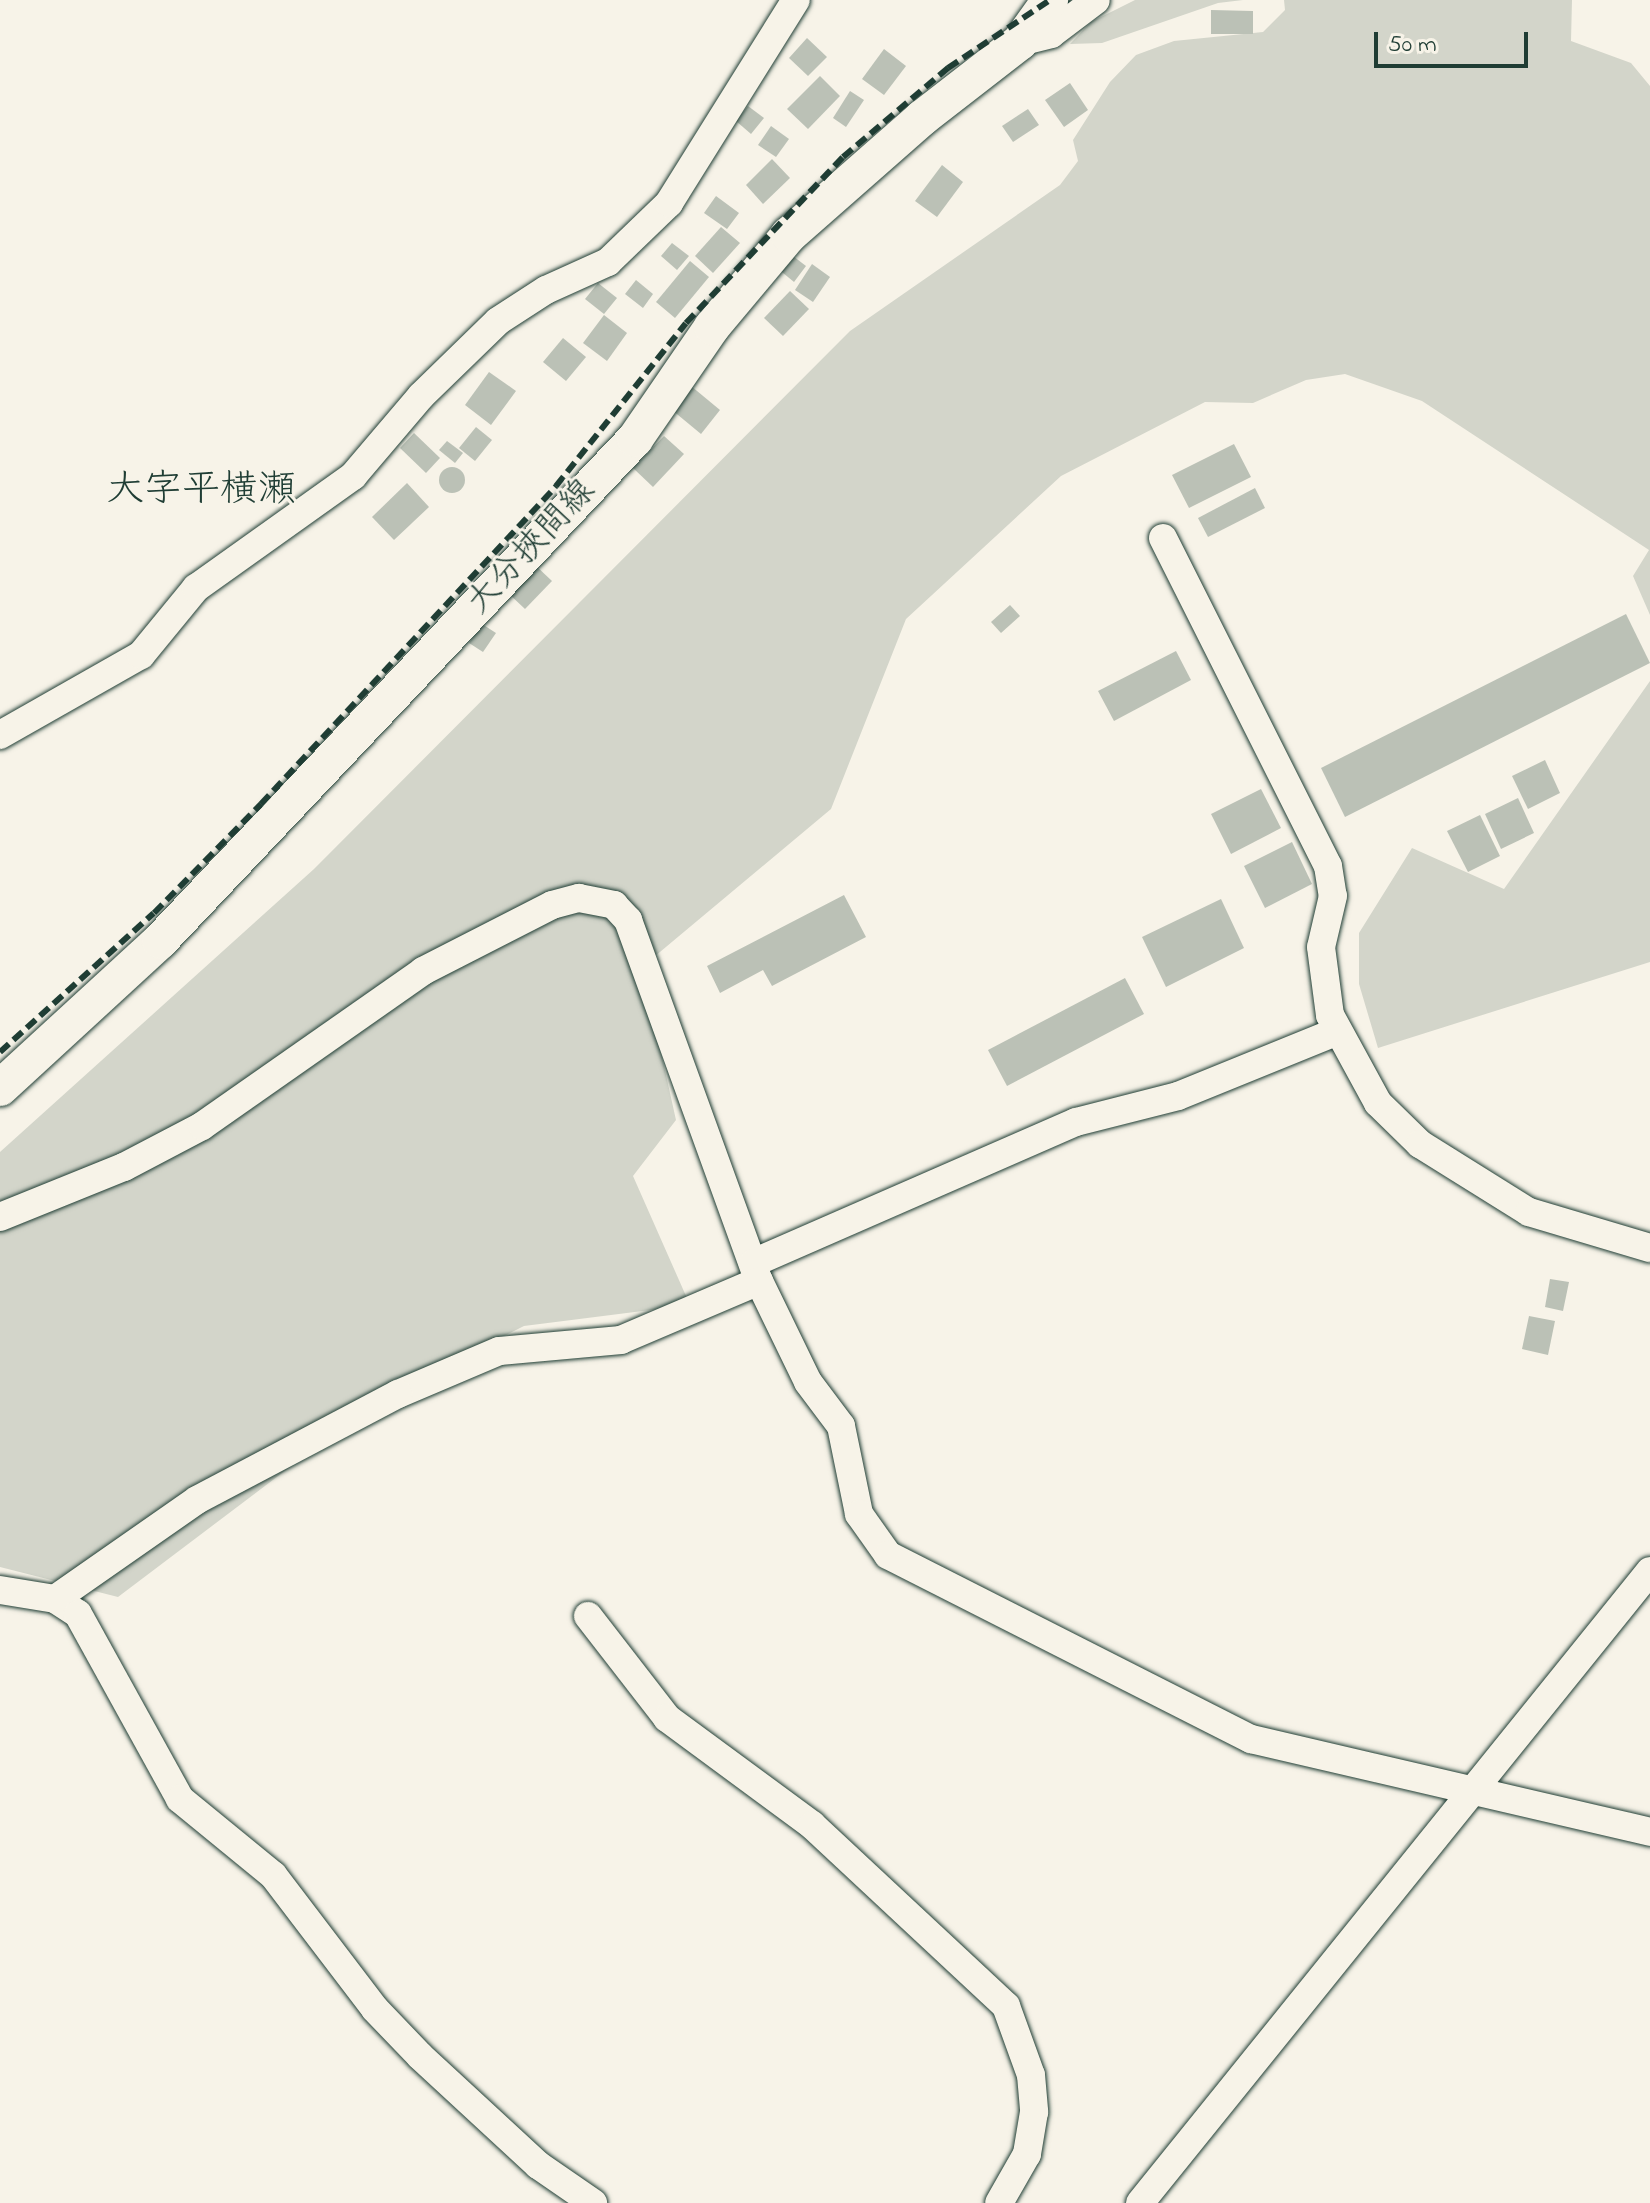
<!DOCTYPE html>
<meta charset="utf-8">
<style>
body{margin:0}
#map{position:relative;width:1650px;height:2203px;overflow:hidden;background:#f7f3e8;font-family:"Indie Flower","Klee One",sans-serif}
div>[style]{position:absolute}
.green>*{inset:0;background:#d3d5ca}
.building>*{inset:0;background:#bbc1b6}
.round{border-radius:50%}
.roads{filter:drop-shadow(0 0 2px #1f3d34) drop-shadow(0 0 2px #1f3d34)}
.minor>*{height:28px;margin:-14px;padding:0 14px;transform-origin:14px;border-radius:14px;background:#f7f3e8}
.major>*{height:36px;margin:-18px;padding:0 18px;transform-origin:18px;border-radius:18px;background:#f7f3e8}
.rail>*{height:6px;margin-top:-3px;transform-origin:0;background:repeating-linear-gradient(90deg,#1f3d34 0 12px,transparent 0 18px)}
span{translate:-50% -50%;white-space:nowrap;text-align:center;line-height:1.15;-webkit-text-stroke:6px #f7f3e8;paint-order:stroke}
.street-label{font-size:34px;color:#1f3d34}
.quarter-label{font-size:38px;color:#1f3d34}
.scale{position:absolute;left:1374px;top:32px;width:154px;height:36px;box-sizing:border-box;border:4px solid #1f3d34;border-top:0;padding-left:10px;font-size:24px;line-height:28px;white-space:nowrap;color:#1f3d34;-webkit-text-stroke:6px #f7f3e8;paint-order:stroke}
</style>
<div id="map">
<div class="green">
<div style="clip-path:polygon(1135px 0,1243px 0,1218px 3px,1102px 43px,1070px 44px,1091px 22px)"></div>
<div style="clip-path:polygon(1284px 0,1572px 0,1571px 41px,1631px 63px,1650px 86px,1650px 615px,1633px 576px,1649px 550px,1422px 401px,1345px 374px,1306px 380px,1253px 403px,1205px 402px,1061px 476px,906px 619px,831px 809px,642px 967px,676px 1120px,633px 1176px,690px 1305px,524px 1326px,388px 1393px,118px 1597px,0 1567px,0 1152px,314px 869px,850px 331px,1060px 185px,1078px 161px,1073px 140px,1110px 82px,1136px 55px,1174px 41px,1263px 32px,1285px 10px)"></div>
<div style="clip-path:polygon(1650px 681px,1650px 962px,1378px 1048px,1359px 984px,1359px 933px,1412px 848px,1504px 889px)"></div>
</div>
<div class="building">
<div style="clip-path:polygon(1211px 10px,1253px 11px,1253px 34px,1211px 34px)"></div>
<div style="clip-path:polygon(807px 38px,827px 57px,808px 76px,789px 58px)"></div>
<div style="clip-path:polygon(884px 49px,906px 66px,884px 95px,862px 79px)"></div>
<div style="clip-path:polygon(820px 76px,840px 96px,808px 129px,787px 109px)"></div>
<div style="clip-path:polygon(1070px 83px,1088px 110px,1064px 127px,1045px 100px)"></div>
<div style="clip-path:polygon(850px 91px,864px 100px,846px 127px,833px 118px)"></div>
<div style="clip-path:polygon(748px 106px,764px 118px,751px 134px,736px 121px)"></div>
<div style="clip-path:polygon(1028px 109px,1039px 125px,1013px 142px,1002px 126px)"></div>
<div style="clip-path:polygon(771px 126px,789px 139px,776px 157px,758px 145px)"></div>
<div style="clip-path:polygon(772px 159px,790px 178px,763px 204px,746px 185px)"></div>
<div style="clip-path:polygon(942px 165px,963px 182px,937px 217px,915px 201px)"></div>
<div style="clip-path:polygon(716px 196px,739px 213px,727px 229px,704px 213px)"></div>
<div style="clip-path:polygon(721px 227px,740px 243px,713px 273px,695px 256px)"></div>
<div style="clip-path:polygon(672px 243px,689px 256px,677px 270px,661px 256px)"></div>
<div style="clip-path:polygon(789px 253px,806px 266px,794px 282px,777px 268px)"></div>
<div style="clip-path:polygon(690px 261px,709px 277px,675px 318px,656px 302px)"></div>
<div style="clip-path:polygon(812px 264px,830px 277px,813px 302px,795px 290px)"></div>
<div style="clip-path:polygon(636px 280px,653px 294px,643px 308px,625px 294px)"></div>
<div style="clip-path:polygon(598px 283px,617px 298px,604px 314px,585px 299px)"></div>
<div style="clip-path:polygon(790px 291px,809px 309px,783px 336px,764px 318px)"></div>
<div style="clip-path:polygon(604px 315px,627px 333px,607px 361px,583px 343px)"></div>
<div style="clip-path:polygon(563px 338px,586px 357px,566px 381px,543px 362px)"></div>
<div style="clip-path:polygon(489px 372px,516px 391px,491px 425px,465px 405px)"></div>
<div style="clip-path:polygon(691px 386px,720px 410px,701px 434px,672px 410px)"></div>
<div style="clip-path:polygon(476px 427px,492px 440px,475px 461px,459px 448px)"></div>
<div style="clip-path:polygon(414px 433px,440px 458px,426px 473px,400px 448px)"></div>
<div style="clip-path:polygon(664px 436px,684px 454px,653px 487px,633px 468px)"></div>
<div style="clip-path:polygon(447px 441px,463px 453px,455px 463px,439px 450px)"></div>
<div style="clip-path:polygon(1234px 444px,1251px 477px,1189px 508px,1172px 475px)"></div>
<div class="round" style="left:439px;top:467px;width:26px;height:26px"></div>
<div style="clip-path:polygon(407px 483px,429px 507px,394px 540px,372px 517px)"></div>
<div style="clip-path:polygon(1255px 488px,1265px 508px,1208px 537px,1198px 518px)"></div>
<div style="clip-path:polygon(534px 564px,552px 581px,525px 609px,507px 592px)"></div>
<div style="clip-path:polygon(1010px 605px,1020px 616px,1001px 633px,991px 622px)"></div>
<div style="clip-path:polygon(1626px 614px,1650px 663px,1345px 817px,1321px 768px)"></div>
<div style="clip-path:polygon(482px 624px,496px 633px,483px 652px,469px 643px)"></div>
<div style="clip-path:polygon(1176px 651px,1191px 680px,1114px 721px,1098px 691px)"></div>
<div style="clip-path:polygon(1545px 760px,1560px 793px,1528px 809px,1512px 776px)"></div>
<div style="clip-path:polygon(1261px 789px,1281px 828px,1231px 854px,1211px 814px)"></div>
<div style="clip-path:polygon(1518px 798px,1534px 833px,1501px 849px,1485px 814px)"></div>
<div style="clip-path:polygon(1480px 815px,1500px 856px,1468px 872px,1447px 831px)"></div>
<div style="clip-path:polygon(1292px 842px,1312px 884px,1265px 908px,1244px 866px)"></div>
<div style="clip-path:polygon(844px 895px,866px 937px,772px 986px,763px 970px,720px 993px,707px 966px)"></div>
<div style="clip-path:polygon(1221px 899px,1244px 948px,1166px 987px,1142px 937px)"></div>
<div style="clip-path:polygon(1125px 978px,1144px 1014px,1007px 1086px,988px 1050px)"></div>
<div style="clip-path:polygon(1550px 1279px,1569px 1282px,1563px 1311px,1545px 1307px)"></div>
<div style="clip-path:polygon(1529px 1316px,1555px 1321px,1548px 1355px,1522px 1349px)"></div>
</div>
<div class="roads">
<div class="minor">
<div style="left:1020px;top:42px;width:32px;rotate:-14deg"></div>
<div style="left:1051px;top:34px;width:56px;rotate:-37.1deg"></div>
<div style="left:1163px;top:538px;width:367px;rotate:63.3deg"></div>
<div style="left:1328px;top:866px;width:30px;rotate:81deg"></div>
<div style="left:1333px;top:896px;width:52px;rotate:103.2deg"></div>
<div style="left:1321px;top:947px;width:69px;rotate:82.5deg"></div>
<div style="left:1330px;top:1015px;width:100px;rotate:61.4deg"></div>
<div style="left:1378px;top:1103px;width:59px;rotate:44.3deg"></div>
<div style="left:1420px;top:1144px;width:128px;rotate:32deg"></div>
<div style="left:1529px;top:1212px;width:126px;rotate:16.6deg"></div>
<div style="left:0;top:735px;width:162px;rotate:-29.6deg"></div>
<div style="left:141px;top:655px;width:87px;rotate:-50.6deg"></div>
<div style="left:196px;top:588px;width:193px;rotate:-35.5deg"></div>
<div style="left:353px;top:476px;width:105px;rotate:-49.6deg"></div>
<div style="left:421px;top:396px;width:107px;rotate:-44.2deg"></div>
<div style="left:498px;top:321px;width:57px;rotate:-32.9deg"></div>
<div style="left:546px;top:290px;width:68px;rotate:-24.3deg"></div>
<div style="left:608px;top:262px;width:85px;rotate:-44deg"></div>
<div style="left:669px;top:203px;width:239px;rotate:-58deg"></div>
<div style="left:0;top:1217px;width:134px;rotate:-22deg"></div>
<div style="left:124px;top:1167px;width:88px;rotate:-27.7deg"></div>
<div style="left:202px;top:1126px;width:270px;rotate:-35deg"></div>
<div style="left:423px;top:971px;width:145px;rotate:-27.1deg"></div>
<div style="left:552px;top:905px;width:28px;rotate:-15deg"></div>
<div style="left:579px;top:898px;width:36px;rotate:11deg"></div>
<div style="left:614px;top:905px;width:21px;rotate:47deg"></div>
<div style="left:628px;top:920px;width:384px;rotate:70.1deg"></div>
<div style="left:759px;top:1281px;width:150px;rotate:156.9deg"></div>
<div style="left:621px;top:1340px;width:122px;rotate:174.8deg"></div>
<div style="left:499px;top:1351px;width:110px;rotate:156.9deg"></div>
<div style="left:398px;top:1394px;width:227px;rotate:152.2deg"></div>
<div style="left:197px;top:1500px;width:173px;rotate:145.1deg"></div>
<div style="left:753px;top:1263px;width:352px;rotate:-23.6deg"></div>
<div style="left:1076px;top:1122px;width:105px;rotate:-14.3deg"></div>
<div style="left:1178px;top:1096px;width:170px;rotate:-22.1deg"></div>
<div style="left:759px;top:1281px;width:112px;rotate:64.1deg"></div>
<div style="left:808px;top:1382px;width:55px;rotate:53.1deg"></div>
<div style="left:841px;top:1426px;width:90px;rotate:78.4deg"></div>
<div style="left:859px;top:1514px;width:50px;rotate:54.7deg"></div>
<div style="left:888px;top:1555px;width:407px;rotate:26.9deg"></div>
<div style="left:1251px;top:1739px;width:410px;rotate:13.1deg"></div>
<div style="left:0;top:1590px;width:56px;rotate:9.3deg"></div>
<div style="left:55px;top:1599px;width:27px;rotate:33deg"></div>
<div style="left:78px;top:1614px;width:211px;rotate:61.1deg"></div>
<div style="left:180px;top:1799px;width:120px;rotate:39.3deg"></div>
<div style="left:273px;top:1875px;width:168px;rotate:52.7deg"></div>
<div style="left:375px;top:2009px;width:65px;rotate:46.2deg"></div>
<div style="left:420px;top:2056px;width:161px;rotate:42.7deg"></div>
<div style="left:538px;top:2165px;width:67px;rotate:34.6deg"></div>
<div style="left:588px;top:1616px;width:129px;rotate:52.2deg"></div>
<div style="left:667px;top:1718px;width:180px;rotate:36.4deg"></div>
<div style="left:812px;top:1825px;width:265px;rotate:43deg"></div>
<div style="left:1006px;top:2006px;width:73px;rotate:70.1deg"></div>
<div style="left:1031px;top:2075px;width:37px;rotate:85deg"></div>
<div style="left:1034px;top:2112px;width:43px;rotate:99.5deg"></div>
<div style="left:1027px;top:2154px;width:56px;rotate:119.7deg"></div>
<div style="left:1140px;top:2203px;width:812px;rotate:-51.1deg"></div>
</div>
<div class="major">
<div style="left:0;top:1088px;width:217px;rotate:-42.6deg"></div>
<div style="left:160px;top:941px;width:691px;rotate:-46.58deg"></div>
<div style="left:635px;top:439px;width:136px;rotate:-55.5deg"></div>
<div style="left:712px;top:327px;width:120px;rotate:-50.1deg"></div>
<div style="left:789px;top:235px;width:177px;rotate:-41.3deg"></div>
<div style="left:922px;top:118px;width:124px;rotate:-37.8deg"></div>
<div style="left:1020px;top:42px;width:52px;rotate:-54.5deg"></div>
</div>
</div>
<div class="rail">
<div style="left:0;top:1052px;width:207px;rotate:-42.1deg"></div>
<div style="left:154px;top:913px;width:153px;rotate:-45.5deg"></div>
<div style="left:261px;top:804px;width:434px;rotate:-47.1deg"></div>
<div style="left:556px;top:486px;width:208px;rotate:-51.4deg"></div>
<div style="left:686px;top:323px;width:228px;rotate:-46.6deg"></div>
<div style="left:843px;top:157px;width:138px;rotate:-40.3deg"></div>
<div style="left:948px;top:68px;width:123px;rotate:-33.7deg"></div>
</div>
<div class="street-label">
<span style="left:532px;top:548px;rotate:-47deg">大分挾間線</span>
</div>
<div class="quarter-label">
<span style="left:201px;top:492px">大字平横瀬</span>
</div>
<div class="scale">50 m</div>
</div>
